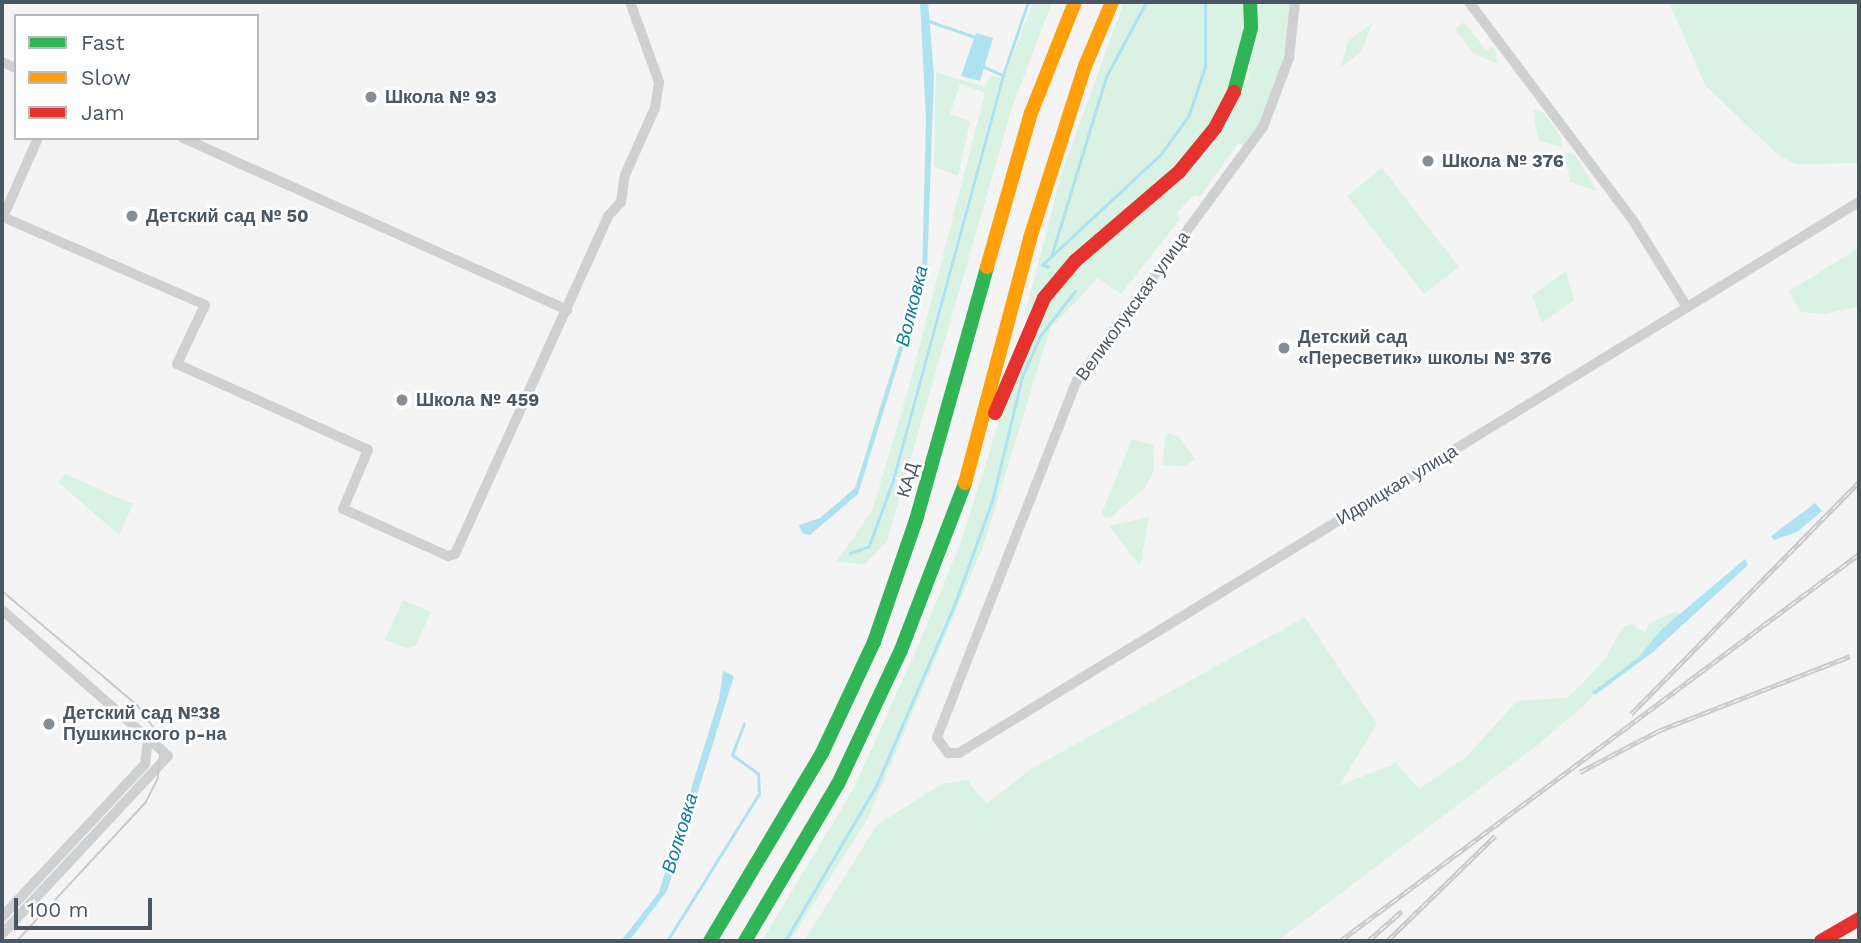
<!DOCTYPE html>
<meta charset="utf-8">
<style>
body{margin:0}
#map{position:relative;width:1861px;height:943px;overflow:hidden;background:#f4f4f4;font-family:"Work Sans",sans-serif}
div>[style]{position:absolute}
.green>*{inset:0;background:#d9f2e3}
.water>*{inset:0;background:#aee2f0}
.stream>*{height:2.5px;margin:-1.25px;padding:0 1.25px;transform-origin:1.25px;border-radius:1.25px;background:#aee2f0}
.street>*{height:10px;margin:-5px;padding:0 5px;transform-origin:5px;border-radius:5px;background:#ced0d2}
.fast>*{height:14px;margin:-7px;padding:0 7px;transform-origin:7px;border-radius:7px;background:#30b455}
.slow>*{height:14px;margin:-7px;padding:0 7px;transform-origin:7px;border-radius:7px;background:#ff9f0a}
.jam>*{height:14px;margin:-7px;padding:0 7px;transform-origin:7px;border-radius:7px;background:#e5322d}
.tram>*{height:2px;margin:-1px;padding:0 1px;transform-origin:1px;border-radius:1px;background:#c9cacc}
.rail>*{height:5px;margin-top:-2.5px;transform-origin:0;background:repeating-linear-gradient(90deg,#fff 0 8px,#c9cacc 0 16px);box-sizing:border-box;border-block:2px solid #c9cacc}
.dots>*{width:19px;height:19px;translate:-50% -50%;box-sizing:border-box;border:4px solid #fff;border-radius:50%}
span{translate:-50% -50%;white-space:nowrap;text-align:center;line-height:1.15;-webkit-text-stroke:5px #fff;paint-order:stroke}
.poi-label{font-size:18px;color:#4a5661;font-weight:700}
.left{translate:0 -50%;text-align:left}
.street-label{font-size:18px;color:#4a5661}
.water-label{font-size:19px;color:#0c7c9b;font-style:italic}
.frame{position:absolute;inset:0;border:4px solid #4a5661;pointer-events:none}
.legend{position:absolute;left:14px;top:14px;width:245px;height:126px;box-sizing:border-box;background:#fff;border:2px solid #b7bbc0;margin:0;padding:9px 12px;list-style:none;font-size:21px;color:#4a5661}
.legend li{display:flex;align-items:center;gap:14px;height:35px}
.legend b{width:35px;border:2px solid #b7bbc0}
.scale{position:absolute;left:14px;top:898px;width:138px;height:32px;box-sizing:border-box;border:4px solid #4a5661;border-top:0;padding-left:9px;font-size:21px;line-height:24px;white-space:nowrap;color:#4a5661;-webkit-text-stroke:5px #fff;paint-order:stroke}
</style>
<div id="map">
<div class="green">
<div style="clip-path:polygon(1033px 2px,1052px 2px,1012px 108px,887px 541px,865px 564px,836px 562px,872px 511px,909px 387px,985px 93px,960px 84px,950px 114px,970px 122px,958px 176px,934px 166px,936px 72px,985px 87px,990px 76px,1001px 77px,892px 479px,874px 534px,868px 544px,848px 554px,870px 546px,895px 480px,1004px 78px)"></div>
<div style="clip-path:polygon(1124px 2px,1245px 2px,1240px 64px,1201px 141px,1025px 314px,1061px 175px)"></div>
<div style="clip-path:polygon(1260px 2px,1291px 2px,1289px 33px,1273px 95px,1247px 147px,1238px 143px,1200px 197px,1194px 195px,1176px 214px,1180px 219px,1121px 294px,1098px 278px,1050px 329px,984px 544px,868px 818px,790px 941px,762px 941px,854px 788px,918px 646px,961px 542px,1016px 367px,1038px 318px,1079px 266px,1198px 164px,1223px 133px,1248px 78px)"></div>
<div style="clip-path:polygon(1669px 2px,1859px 2px,1859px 163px,1796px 164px,1778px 155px,1705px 85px)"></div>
<div style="clip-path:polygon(1464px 22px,1486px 50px,1494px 47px,1499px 64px,1474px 54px,1455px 29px)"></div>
<div style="clip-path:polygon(1372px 23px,1362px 51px,1341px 67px,1348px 41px)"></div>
<div style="clip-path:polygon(1533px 109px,1544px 113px,1561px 137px,1562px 148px,1538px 140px)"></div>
<div style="clip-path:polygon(1565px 152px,1575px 155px,1598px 192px,1570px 182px)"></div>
<div style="clip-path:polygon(1382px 168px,1459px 267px,1424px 294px,1347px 196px)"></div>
<div style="clip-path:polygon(1859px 248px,1859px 306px,1826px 314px,1800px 312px,1789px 291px)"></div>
<div style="clip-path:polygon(1566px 271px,1574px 300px,1542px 323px,1532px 296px)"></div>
<div style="clip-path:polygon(1166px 433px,1178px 436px,1196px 459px,1185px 466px,1162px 465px)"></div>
<div style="clip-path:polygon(1132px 439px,1154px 445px,1153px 472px,1145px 488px,1110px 518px,1101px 515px)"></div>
<div style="clip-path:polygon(65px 474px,133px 504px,119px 535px,58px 482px)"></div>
<div style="clip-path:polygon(1149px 517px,1140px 566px,1109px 526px)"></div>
<div style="clip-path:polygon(403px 600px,431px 612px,416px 645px,407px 649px,385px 639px)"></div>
<div style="clip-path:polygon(1676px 611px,1680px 614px,1639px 657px,1599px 686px,1590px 700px,1540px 743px,1277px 941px,804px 941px,877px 825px,942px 784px,967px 780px,986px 804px,1031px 769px,1305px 617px,1377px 724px,1339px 786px,1396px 763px,1419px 789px,1466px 757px,1517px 701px,1566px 698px,1580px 686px,1605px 659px,1623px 627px,1631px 624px,1645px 633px,1648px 624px)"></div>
</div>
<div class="water">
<div style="clip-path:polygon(920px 2px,928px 2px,934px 75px,927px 271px,858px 494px,810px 535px,802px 533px,799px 525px,820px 518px,855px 488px,922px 273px,926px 120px)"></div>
<div style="clip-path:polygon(976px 33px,993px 38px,980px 81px,961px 76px)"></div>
<div style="clip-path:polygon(1815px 503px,1822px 511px,1797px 532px,1774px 540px,1771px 536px)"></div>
<div style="clip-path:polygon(1745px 559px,1748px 565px,1653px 652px,1595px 695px,1592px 692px,1639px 657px,1662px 629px)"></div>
<div style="clip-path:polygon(723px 671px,734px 676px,667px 891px,629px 941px,621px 941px,659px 892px,719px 699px)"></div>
</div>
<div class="stream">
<div style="left:929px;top:21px;width:49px;rotate:19.2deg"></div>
<div style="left:984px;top:67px;width:21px;rotate:23deg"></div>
<div style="left:1051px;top:257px;width:188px;rotate:-73deg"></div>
<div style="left:1106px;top:77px;width:85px;rotate:-61.9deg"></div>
<div style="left:1048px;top:267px;width:6px;rotate:-162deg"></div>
<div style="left:1042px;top:265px;width:163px;rotate:-43deg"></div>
<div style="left:1161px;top:154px;width:48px;rotate:-54.3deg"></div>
<div style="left:1189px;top:115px;width:51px;rotate:-71.6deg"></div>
<div style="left:1205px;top:67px;width:65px;rotate:-90deg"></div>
<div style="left:850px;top:553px;width:20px;rotate:-20deg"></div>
<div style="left:869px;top:546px;width:70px;rotate:-70deg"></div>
<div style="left:893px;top:480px;width:420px;rotate:-74.8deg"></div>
<div style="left:1003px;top:75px;width:77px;rotate:-71.1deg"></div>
<div style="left:667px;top:941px;width:173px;rotate:-58deg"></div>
<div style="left:759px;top:794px;width:20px;rotate:-93deg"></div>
<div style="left:758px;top:774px;width:32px;rotate:-144deg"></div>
<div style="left:732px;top:755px;width:33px;rotate:-69deg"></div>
<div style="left:785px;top:941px;width:180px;rotate:-59.6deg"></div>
<div style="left:876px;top:786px;width:196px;rotate:-66.6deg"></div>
<div style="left:954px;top:606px;width:112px;rotate:-70.1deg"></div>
<div style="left:992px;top:501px;width:128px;rotate:-76.4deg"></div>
<div style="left:1022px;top:377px;width:45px;rotate:-66.3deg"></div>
<div style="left:1040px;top:336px;width:57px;rotate:-52.1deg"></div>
</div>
<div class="street">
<div style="left:1295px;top:2px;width:56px;rotate:96.1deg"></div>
<div style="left:1289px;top:58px;width:74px;rotate:110.6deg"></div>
<div style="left:1263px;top:127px;width:314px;rotate:126.3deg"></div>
<div style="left:1077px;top:380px;width:384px;rotate:111.4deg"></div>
<div style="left:937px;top:738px;width:19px;rotate:54deg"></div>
<div style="left:948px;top:753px;width:11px"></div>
<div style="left:959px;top:753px;width:1055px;rotate:-31.48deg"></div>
<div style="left:1469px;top:2px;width:275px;rotate:53.1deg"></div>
<div style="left:1634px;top:222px;width:100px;rotate:58.1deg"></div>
<div style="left:2px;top:62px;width:15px;rotate:23deg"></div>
<div style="left:38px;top:138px;width:86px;rotate:113.9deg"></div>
<div style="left:3px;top:217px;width:220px;rotate:23.5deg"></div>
<div style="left:205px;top:305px;width:65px;rotate:115.4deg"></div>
<div style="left:177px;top:364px;width:209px;rotate:24.2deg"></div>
<div style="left:368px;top:450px;width:64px;rotate:113deg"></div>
<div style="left:343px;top:509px;width:115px;rotate:24.1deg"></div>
<div style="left:448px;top:556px;width:7px;rotate:-16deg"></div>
<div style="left:455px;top:554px;width:371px;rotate:-65.6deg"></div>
<div style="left:608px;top:216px;width:19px;rotate:-47deg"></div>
<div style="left:621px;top:202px;width:27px;rotate:-82deg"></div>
<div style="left:625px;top:175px;width:73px;rotate:-65.9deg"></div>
<div style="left:655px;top:108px;width:26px;rotate:-81deg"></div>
<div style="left:659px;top:82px;width:85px;rotate:-109.9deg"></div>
<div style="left:183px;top:138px;width:421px;rotate:24.1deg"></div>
<div style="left:2px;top:610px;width:221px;rotate:41.3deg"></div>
<div style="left:168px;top:756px;width:243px;rotate:133deg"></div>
<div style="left:2px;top:917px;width:209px;rotate:-46.9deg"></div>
<div style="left:145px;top:764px;width:25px;rotate:-83deg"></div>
</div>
<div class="fast">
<div style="left:1234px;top:92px;width:66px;rotate:-75.1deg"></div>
<div style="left:1251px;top:28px;width:26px;rotate:-92deg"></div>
<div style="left:710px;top:941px;width:219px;rotate:-59.2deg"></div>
<div style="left:822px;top:753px;width:123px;rotate:-64.9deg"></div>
<div style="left:874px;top:642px;width:129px;rotate:-71deg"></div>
<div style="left:916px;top:520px;width:263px;rotate:-74.3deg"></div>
<div style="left:745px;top:941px;width:182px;rotate:-59.4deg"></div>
<div style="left:838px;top:784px;width:148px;rotate:-64.8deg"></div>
<div style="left:901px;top:650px;width:179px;rotate:-69deg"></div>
</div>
<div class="slow">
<div style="left:987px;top:267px;width:160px;rotate:-74.1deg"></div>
<div style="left:1031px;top:113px;width:119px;rotate:-68.4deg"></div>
<div style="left:965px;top:483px;width:253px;rotate:-75.1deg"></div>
<div style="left:1030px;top:238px;width:181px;rotate:-72.3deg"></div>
<div style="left:1085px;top:66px;width:69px;rotate:-67.1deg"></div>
</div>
<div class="jam">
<div style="left:995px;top:413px;width:125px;rotate:-66.9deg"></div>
<div style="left:1044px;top:298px;width:48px;rotate:-50deg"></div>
<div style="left:1075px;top:261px;width:137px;rotate:-40.6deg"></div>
<div style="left:1179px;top:172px;width:57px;rotate:-50.7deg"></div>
<div style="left:1215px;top:128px;width:41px;rotate:-62.2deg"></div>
<div style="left:1821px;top:941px;width:44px;rotate:-30.1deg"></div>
</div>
<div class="tram">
<div style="left:2px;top:591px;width:177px;rotate:40.2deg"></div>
<div style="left:137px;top:705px;width:29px;rotate:54deg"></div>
<div style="left:154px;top:728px;width:26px;rotate:77deg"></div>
<div style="left:160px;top:753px;width:25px;rotate:95deg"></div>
<div style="left:158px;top:778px;width:27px;rotate:117deg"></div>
<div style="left:146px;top:802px;width:190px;rotate:132.9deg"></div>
</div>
<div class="rail">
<div style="left:1631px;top:714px;width:325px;rotate:-45.5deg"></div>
<div style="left:1580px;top:772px;width:88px;rotate:-27.7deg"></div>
<div style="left:1658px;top:731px;width:206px;rotate:-21.3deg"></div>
<div style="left:1340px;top:941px;width:647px;rotate:-36.71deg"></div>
<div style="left:1368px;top:941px;width:45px;rotate:-41.4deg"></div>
<div style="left:1387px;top:941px;width:151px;rotate:-44.2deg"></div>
</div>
<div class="dots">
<div style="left:371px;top:97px;background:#868d94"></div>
<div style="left:1428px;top:161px;background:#868d94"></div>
<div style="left:132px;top:216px;background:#868d94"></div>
<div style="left:1284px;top:348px;background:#868d94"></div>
<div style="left:402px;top:400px;background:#868d94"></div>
<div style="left:49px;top:724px;background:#868d94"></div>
</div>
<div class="poi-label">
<span class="left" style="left:385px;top:97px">Школа № 93</span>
<span class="left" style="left:1442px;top:161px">Школа № 376</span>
<span class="left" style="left:146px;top:216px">Детский сад № 50</span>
<span class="left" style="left:1298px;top:348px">Детский сад<br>«Пересветик» школы № 376</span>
<span class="left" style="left:416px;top:400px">Школа № 459</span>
<span class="left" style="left:63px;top:724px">Детский сад №38<br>Пушкинского р-на</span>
</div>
<div class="street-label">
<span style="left:1133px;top:306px;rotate:-54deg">Великолукская улица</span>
<span style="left:908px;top:480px;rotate:-74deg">КАД</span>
<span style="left:1397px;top:485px;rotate:-31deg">Идрицкая улица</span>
</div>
<div class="water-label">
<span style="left:912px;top:306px;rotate:-76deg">Волковка</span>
<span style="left:680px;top:833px;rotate:-73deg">Волковка</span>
</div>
<div class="frame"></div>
<ul class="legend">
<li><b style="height:9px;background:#30b455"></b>Fast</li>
<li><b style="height:9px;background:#ff9f0a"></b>Slow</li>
<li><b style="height:9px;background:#e5322d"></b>Jam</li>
</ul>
<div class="scale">100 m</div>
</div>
